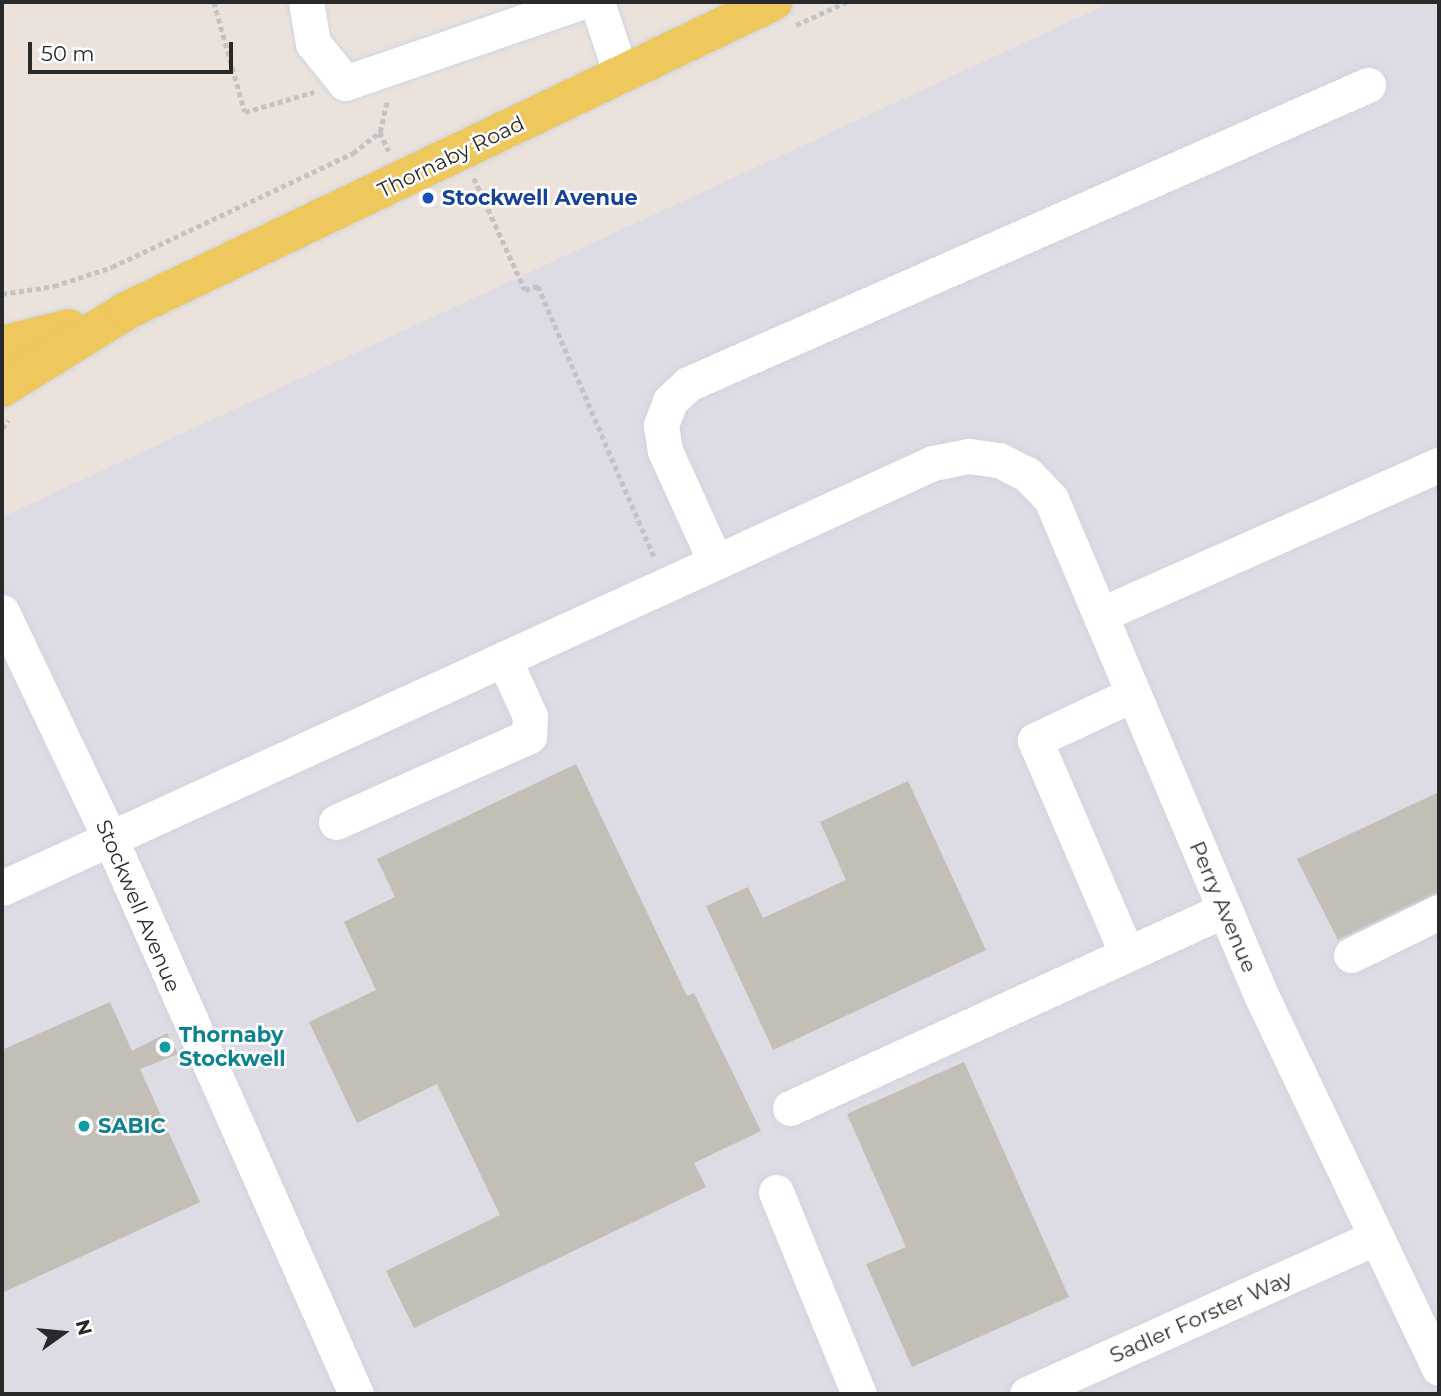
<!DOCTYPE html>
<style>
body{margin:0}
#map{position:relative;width:1441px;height:1396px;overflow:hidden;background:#ebe3db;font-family:Montserrat,sans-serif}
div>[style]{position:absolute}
.industrial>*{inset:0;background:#dddbe3}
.building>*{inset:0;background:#c3beb6}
.path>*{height:4.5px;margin-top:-2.25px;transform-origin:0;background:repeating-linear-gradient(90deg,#c3c3c3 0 5px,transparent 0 8.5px)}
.roads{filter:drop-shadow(0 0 2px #d0d4e2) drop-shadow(0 0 2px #d0d4e2)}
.minor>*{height:35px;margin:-17.5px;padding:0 17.5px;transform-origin:17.5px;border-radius:17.5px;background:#fff}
.major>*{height:38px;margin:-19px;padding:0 19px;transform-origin:19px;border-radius:19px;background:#eec75d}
.dots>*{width:19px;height:19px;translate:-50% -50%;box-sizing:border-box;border:4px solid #fff;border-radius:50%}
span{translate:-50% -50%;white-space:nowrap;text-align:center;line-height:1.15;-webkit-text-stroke:5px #fff;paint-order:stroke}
.street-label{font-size:21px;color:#292929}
.transit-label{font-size:21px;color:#164399;font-weight:700}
.left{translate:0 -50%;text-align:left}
.culture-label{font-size:21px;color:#0d838f;font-weight:700}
.frame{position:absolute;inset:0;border:4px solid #292929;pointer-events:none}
.north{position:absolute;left:28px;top:1298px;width:70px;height:70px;-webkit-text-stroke:5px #fff;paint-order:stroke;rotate:75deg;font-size:19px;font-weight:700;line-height:28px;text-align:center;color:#292929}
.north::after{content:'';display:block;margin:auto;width:24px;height:32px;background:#292929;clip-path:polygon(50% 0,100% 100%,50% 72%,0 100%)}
.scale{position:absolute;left:28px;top:42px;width:205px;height:32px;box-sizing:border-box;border:4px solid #292929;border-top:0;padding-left:9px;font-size:21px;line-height:24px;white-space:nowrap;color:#292929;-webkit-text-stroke:5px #fff;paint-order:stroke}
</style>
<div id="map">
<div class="industrial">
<div style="clip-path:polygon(1112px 2px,1439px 2px,1439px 1394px,2px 1394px,2px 517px)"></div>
</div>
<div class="building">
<div style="clip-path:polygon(576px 764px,687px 996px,694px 993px,761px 1131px,694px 1163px,706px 1187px,414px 1328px,386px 1271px,500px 1215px,437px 1084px,357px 1123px,309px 1022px,376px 990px,344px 922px,395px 897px,377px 859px)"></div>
<div style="clip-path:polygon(908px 781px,986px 950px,773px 1050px,706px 906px,748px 887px,763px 918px,846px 880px,820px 822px)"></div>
<div style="clip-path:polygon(1439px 792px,1439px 892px,1338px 940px,1297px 859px)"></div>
<div style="clip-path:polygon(110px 1002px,132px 1051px,167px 1033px,178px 1054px,140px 1069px,200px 1202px,2px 1293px,2px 1050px)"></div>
<div style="clip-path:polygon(964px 1062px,1069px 1297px,912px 1367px,866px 1264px,906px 1247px,847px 1114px)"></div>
</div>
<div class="path">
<div style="left:214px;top:2px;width:114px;rotate:74.3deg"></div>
<div style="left:245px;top:112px;width:72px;rotate:-16.2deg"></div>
<div style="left:796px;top:25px;width:55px;rotate:-24.7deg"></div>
<div style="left:380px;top:132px;width:21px;rotate:65deg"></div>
<div style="left:474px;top:178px;width:123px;rotate:65.5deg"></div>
<div style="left:525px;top:290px;width:14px;rotate:-17deg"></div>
<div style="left:538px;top:286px;width:295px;rotate:66.8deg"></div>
<div style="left:2px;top:294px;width:53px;rotate:-8.7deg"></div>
<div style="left:54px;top:286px;width:61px;rotate:-18.1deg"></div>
<div style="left:112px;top:267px;width:267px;rotate:-25.3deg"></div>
<div style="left:353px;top:153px;width:34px;rotate:-38deg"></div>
<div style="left:380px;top:132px;width:32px;rotate:-77deg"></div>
<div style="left:2px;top:428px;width:10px;rotate:-53deg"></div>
</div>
<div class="roads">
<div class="minor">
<div style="left:306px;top:2px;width:42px;rotate:80.3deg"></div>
<div style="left:313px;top:43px;width:51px;rotate:51.3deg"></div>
<div style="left:345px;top:83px;width:249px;rotate:-19deg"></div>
<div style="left:597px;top:2px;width:76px;rotate:71.6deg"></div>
<div style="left:715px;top:561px;width:121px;rotate:-114.4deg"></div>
<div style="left:665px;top:451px;width:26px;rotate:-99deg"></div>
<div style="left:661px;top:425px;width:26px;rotate:-69deg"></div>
<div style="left:670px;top:401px;width:25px;rotate:-43deg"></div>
<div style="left:688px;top:384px;width:743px;rotate:-23.74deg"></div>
<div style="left:2px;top:612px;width:250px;rotate:64.5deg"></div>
<div style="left:110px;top:838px;width:608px;rotate:66.13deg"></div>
<div style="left:1100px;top:615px;width:371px;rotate:-23.9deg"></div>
<div style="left:336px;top:822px;width:211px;rotate:-24deg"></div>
<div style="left:529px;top:736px;width:20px;rotate:-87deg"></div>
<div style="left:530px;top:716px;width:63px;rotate:-114.5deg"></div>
<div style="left:2px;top:888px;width:1023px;rotate:-24.54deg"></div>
<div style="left:933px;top:463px;width:37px;rotate:-11deg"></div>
<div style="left:969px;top:456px;width:30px;rotate:8deg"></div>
<div style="left:999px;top:460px;width:31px;rotate:27deg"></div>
<div style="left:1027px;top:474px;width:35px;rotate:46deg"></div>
<div style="left:1051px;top:499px;width:539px;rotate:67.05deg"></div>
<div style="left:1261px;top:995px;width:413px;rotate:64.5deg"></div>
<div style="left:1127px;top:954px;width:233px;rotate:-113.3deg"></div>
<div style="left:1035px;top:740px;width:108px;rotate:-25.1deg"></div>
<div style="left:1351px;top:955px;width:98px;rotate:-26deg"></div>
<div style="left:790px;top:1108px;width:478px;rotate:-24.5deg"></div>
<div style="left:776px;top:1192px;width:218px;rotate:67.7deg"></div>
<div style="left:1027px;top:1394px;width:380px;rotate:-24.2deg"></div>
</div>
<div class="major">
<div style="left:2px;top:345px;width:69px;rotate:-14.2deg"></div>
<div style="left:2px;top:388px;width:148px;rotate:-31.8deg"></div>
<div style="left:128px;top:310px;width:715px;rotate:-25.53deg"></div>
</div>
</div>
<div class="dots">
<div style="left:428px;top:198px;background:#1a4fb4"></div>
<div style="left:165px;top:1047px;background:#0f9aa8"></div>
<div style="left:84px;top:1126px;background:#0f9aa8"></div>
</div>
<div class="street-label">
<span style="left:451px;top:157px;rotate:-26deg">Thornaby Road</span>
<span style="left:138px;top:906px;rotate:67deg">Stockwell Avenue</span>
<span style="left:1223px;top:907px;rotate:67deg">Perry Avenue</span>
<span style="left:1201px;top:1317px;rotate:-24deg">Sadler Forster Way</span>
</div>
<div class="transit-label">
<span class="left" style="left:442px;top:198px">Stockwell Avenue</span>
</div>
<div class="culture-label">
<span class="left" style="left:179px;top:1047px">Thornaby<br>Stockwell</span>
<span class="left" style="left:98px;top:1126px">SABIC</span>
</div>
<div class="frame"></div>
<div class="north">N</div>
<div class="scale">50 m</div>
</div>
